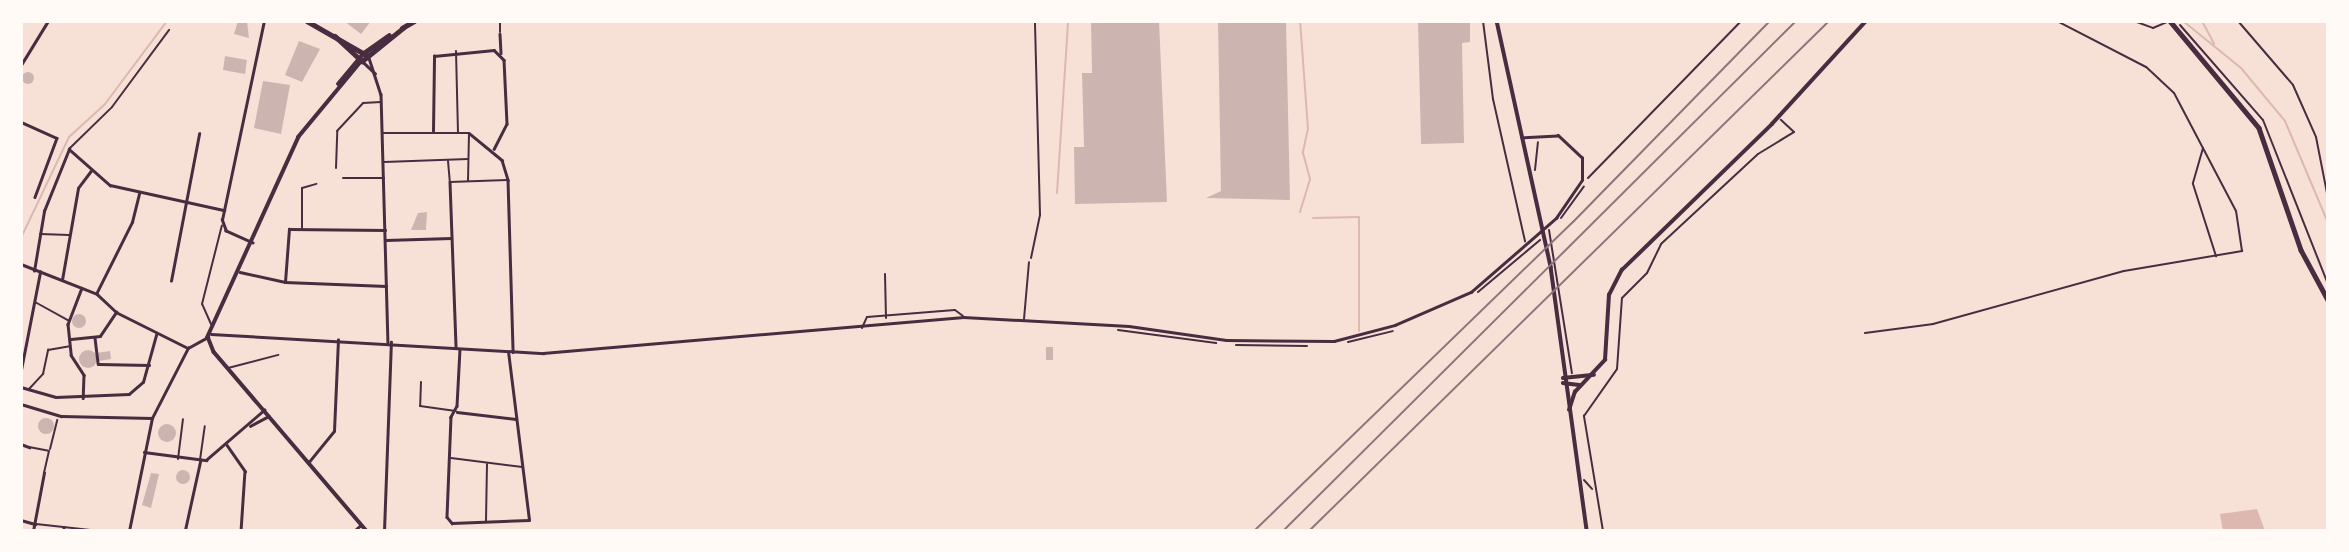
<!DOCTYPE html>
<style>
body{margin:0}
#map{position:relative;width:2349px;height:552px;overflow:hidden;background:#f7e1d7;font-family:"Alegreya Sans",sans-serif}
div>[style]{position:absolute}
.water>*{inset:0;background:#dcb8b0}
.stream>*{height:2px;margin:-1px;padding:0 1px;transform-origin:1px;border-radius:1px;background:#dcb8b0}
.building>*{inset:0;background:#ccb4b1}
.round{border-radius:50%}
.path>*{height:2px;margin:-1px;padding:0 1px;transform-origin:1px;border-radius:1px;background:#4a2c40}
.service>*{height:2px;margin:-1px;padding:0 1px;transform-origin:1px;border-radius:1px;background:#4a2c40}
.minor>*{height:2.5px;margin:-1.25px;padding:0 1.25px;transform-origin:1.25px;border-radius:1.25px;background:#4a2c40}
.tertiary>*{height:3.5px;margin:-1.75px;padding:0 1.75px;transform-origin:1.75px;border-radius:1.75px;background:#4a2c40}
.secondary>*{height:4.5px;margin:-2.25px;padding:0 2.25px;transform-origin:2.25px;border-radius:2.25px;background:#4a2c40}
.rail>*{height:2px;margin:-1px;padding:0 1px;transform-origin:1px;border-radius:1px;background:#8f747c}
span{translate:-50% -50%;white-space:nowrap;text-align:center;line-height:1.15;-webkit-text-stroke:5px #fffaf5;paint-order:stroke}
.frame{position:absolute;inset:0;border:23px solid #fffaf5;pointer-events:none}
</style>
<div id="map">
<div class="water">
<div style="clip-path:polygon(2257px 509px,2265px 531px,2223px 531px,2220px 514px)"></div>
</div>
<div class="stream">
<div style="left:2183px;top:21px;width:75px;rotate:39deg"></div>
<div style="left:2241px;top:68px;width:69px;rotate:50.3deg"></div>
<div style="left:2285px;top:121px;width:111px;rotate:67.1deg"></div>
<div style="left:2202px;top:21px;width:26px;rotate:62deg"></div>
<div style="left:1057px;top:193px;width:172px;rotate:-86.3deg"></div>
<div style="left:1300px;top:212px;width:34px;rotate:-73deg"></div>
<div style="left:1310px;top:179px;width:28px;rotate:-105deg"></div>
<div style="left:1303px;top:152px;width:24px;rotate:-78deg"></div>
<div style="left:1308px;top:129px;width:108px;rotate:-94.2deg"></div>
<div style="left:1313px;top:218px;width:46px;rotate:-1.2deg"></div>
<div style="left:1359px;top:217px;width:114px;rotate:90deg"></div>
<div style="left:21px;top:238px;width:112px;rotate:-64.6deg"></div>
<div style="left:69px;top:137px;width:49px;rotate:-42.5deg"></div>
<div style="left:105px;top:104px;width:104px;rotate:-53.2deg"></div>
</div>
<div class="building">
<div style="clip-path:polygon(238px 21px,247px 21px,249px 38px,234px 34px)"></div>
<div style="clip-path:polygon(344px 21px,371px 21px,361px 34px)"></div>
<div style="clip-path:polygon(1091px 21px,1159px 21px,1167px 202px,1075px 204px,1074px 147px,1084px 147px,1082px 73px,1092px 73px)"></div>
<div style="clip-path:polygon(1218px 21px,1286px 21px,1290px 200px,1206px 198px,1221px 191px)"></div>
<div style="clip-path:polygon(1418px 21px,1470px 21px,1470px 42px,1462px 43px,1464px 143px,1421px 144px)"></div>
<div style="clip-path:polygon(299px 41px,320px 49px,302px 82px,285px 75px)"></div>
<div style="clip-path:polygon(225px 56px,247px 60px,245px 74px,223px 70px)"></div>
<div class="round" style="left:22px;top:72px;width:12px;height:12px"></div>
<div style="clip-path:polygon(263px 81px,290px 85px,281px 134px,254px 128px)"></div>
<div style="clip-path:polygon(427px 212px,426px 230px,411px 230px,418px 213px)"></div>
<div class="round" style="left:72px;top:314px;width:14px;height:14px"></div>
<div style="clip-path:polygon(1046px 347px,1053px 347px,1053px 360px,1046px 360px)"></div>
<div class="round" style="left:79px;top:350px;width:18px;height:18px"></div>
<div style="clip-path:polygon(110px 351px,111px 359px,98px 361px,96px 353px)"></div>
<div class="round" style="left:38px;top:418px;width:16px;height:16px"></div>
<div class="round" style="left:158px;top:424px;width:18px;height:18px"></div>
<div class="round" style="left:176px;top:470px;width:14px;height:14px"></div>
<div style="clip-path:polygon(151px 473px,159px 474px,151px 508px,142px 505px)"></div>
</div>
<div class="path">
<div style="left:1483px;top:21px;width:79px;rotate:82.7deg"></div>
<div style="left:1493px;top:99px;width:146px;rotate:77.3deg"></div>
<div style="left:2134px;top:21px;width:20px;rotate:20deg"></div>
<div style="left:2153px;top:28px;width:15px;rotate:-23deg"></div>
<div style="left:2238px;top:21px;width:84px;rotate:49.3deg"></div>
<div style="left:2293px;top:85px;width:57px;rotate:66.1deg"></div>
<div style="left:2316px;top:137px;width:62px;rotate:78.9deg"></div>
<div style="left:2180px;top:25px;width:126px;rotate:48.9deg"></div>
<div style="left:2263px;top:120px;width:176px;rotate:68.4deg"></div>
<div style="left:2203px;top:148px;width:37px;rotate:106deg"></div>
<div style="left:2193px;top:184px;width:76px;rotate:72.3deg"></div>
<div style="left:1535px;top:170px;width:28px;rotate:-84deg"></div>
<div style="left:1588px;top:178px;width:219px;rotate:-45.7deg"></div>
<div style="left:1561px;top:218px;width:39px;rotate:-54deg"></div>
<div style="left:1549px;top:230px;width:145px;rotate:80.9deg"></div>
<div style="left:1031px;top:258px;width:44px;rotate:-78.2deg"></div>
<div style="left:1040px;top:215px;width:194px;rotate:-91.5deg"></div>
<div style="left:1478px;top:292px;width:81px;rotate:-40deg"></div>
<div style="left:1118px;top:330px;width:99px;rotate:7.6deg"></div>
<div style="left:1865px;top:333px;width:69px;rotate:-7.5deg"></div>
<div style="left:1933px;top:324px;width:198px;rotate:-15.5deg"></div>
<div style="left:2124px;top:271px;width:120px;rotate:-9.6deg"></div>
<div style="left:2242px;top:251px;width:40px;rotate:-98.5deg"></div>
<div style="left:2236px;top:211px;width:133px;rotate:-117.7deg"></div>
<div style="left:2174px;top:93px;width:38px;rotate:-137deg"></div>
<div style="left:2146px;top:67px;width:100px;rotate:-152.7deg"></div>
<div style="left:1348px;top:342px;width:46px;rotate:-13.7deg"></div>
<div style="left:1236px;top:345px;width:71px;rotate:0.8deg"></div>
<div style="left:50px;top:449px;width:30px;rotate:-76deg"></div>
<div style="left:1584px;top:480px;width:12px;rotate:48deg"></div>
<div style="left:1603px;top:531px;width:117px;rotate:-99.4deg"></div>
<div style="left:1584px;top:416px;width:57px;rotate:-54.9deg"></div>
<div style="left:1617px;top:369px;width:71px;rotate:-86deg"></div>
<div style="left:1622px;top:298px;width:35px;rotate:-45deg"></div>
<div style="left:1647px;top:273px;width:32px;rotate:-64deg"></div>
<div style="left:1661px;top:244px;width:132px;rotate:-42.9deg"></div>
<div style="left:1758px;top:154px;width:42px;rotate:-31.4deg"></div>
<div style="left:1794px;top:132px;width:18px;rotate:-137deg"></div>
</div>
<div class="service">
<div style="left:500px;top:32px;width:11px;rotate:-90deg"></div>
<div style="left:456px;top:51px;width:81px;rotate:88.6deg"></div>
<div style="left:69px;top:149px;width:60px;rotate:-44.3deg"></div>
<div style="left:112px;top:107px;width:96px;rotate:-53.5deg"></div>
<div style="left:448px;top:161px;width:21px;rotate:85deg"></div>
<div style="left:450px;top:182px;width:57px;rotate:-2deg"></div>
<div style="left:384px;top:162px;width:84px;rotate:-2deg"></div>
<div style="left:336px;top:168px;width:37px;rotate:-88deg"></div>
<div style="left:337px;top:131px;width:38px;rotate:-47deg"></div>
<div style="left:363px;top:103px;width:18px;rotate:-3deg"></div>
<div style="left:468px;top:181px;width:47px;rotate:-88.8deg"></div>
<div style="left:302px;top:228px;width:40px;rotate:-90deg"></div>
<div style="left:302px;top:188px;width:15px;rotate:-16deg"></div>
<div style="left:40px;top:234px;width:29px;rotate:2deg"></div>
<div style="left:885px;top:274px;width:44px;rotate:88.7deg"></div>
<div style="left:35px;top:302px;width:38px;rotate:29deg"></div>
<div style="left:1024px;top:319px;width:57px;rotate:-85deg"></div>
<div style="left:211px;top:324px;width:22px;rotate:-114deg"></div>
<div style="left:202px;top:304px;width:81px;rotate:-75.8deg"></div>
<div style="left:862px;top:328px;width:12px;rotate:-66deg"></div>
<div style="left:867px;top:317px;width:88px;rotate:-4.5deg"></div>
<div style="left:955px;top:310px;width:10px;rotate:37deg"></div>
<div style="left:228px;top:368px;width:52px;rotate:-14.6deg"></div>
<div style="left:421px;top:382px;width:24px;rotate:92deg"></div>
<div style="left:420px;top:406px;width:36px;rotate:8deg"></div>
<div style="left:29px;top:389px;width:21px;rotate:-47deg"></div>
<div style="left:43px;top:374px;width:25px;rotate:-78deg"></div>
<div style="left:48px;top:350px;width:22px;rotate:-10deg"></div>
<div style="left:29px;top:447px;width:20px;rotate:11deg"></div>
<div style="left:49px;top:451px;width:22px;rotate:103deg"></div>
<div style="left:451px;top:458px;width:72px;rotate:7.2deg"></div>
<div style="left:178px;top:459px;width:40px;rotate:-82.9deg"></div>
<div style="left:200px;top:460px;width:34px;rotate:-82deg"></div>
<div style="left:486px;top:521px;width:57px;rotate:-89deg"></div>
<div style="left:36px;top:524px;width:64px;rotate:6.2deg"></div>
</div>
<div class="minor">
<div style="left:500px;top:34px;width:19px;rotate:87deg"></div>
<div style="left:369px;top:58px;width:38px;rotate:72deg"></div>
<div style="left:381px;top:94px;width:248px;rotate:88.4deg"></div>
<div style="left:362px;top:61px;width:18px;rotate:43deg"></div>
<div style="left:21px;top:65px;width:52px;rotate:-58.5deg"></div>
<div style="left:21px;top:122px;width:39px;rotate:24deg"></div>
<div style="left:57px;top:138px;width:63px;rotate:110.4deg"></div>
<div style="left:433px;top:131px;width:75px;rotate:-89.2deg"></div>
<div style="left:434px;top:56px;width:60px;rotate:-5.7deg"></div>
<div style="left:494px;top:50px;width:14px;rotate:45deg"></div>
<div style="left:504px;top:60px;width:64px;rotate:87.3deg"></div>
<div style="left:507px;top:124px;width:28px;rotate:117deg"></div>
<div style="left:382px;top:133px;width:87px"></div>
<div style="left:469px;top:133px;width:43px;rotate:39.3deg"></div>
<div style="left:502px;top:160px;width:21px;rotate:73deg"></div>
<div style="left:508px;top:180px;width:172px;rotate:88.3deg"></div>
<div style="left:343px;top:178px;width:41px"></div>
<div style="left:450px;top:182px;width:166px;rotate:87.9deg"></div>
<div style="left:386px;top:240px;width:65px;rotate:-1.8deg"></div>
<div style="left:253px;top:243px;width:30px;rotate:-156deg"></div>
<div style="left:226px;top:231px;width:12px;rotate:-110deg"></div>
<div style="left:222px;top:220px;width:203px;rotate:-78.1deg"></div>
<div style="left:21px;top:264px;width:82px;rotate:21.5deg"></div>
<div style="left:97px;top:294px;width:26px;rotate:43deg"></div>
<div style="left:116px;top:312px;width:80px;rotate:26.6deg"></div>
<div style="left:34px;top:271px;width:61px;rotate:-80.5deg"></div>
<div style="left:44px;top:211px;width:67px;rotate:-68deg"></div>
<div style="left:69px;top:149px;width:55px;rotate:41.3deg"></div>
<div style="left:110px;top:185px;width:117px;rotate:12.4deg"></div>
<div style="left:240px;top:272px;width:46px;rotate:12.5deg"></div>
<div style="left:285px;top:282px;width:101px;rotate:2.3deg"></div>
<div style="left:62px;top:280px;width:93px;rotate:-80.1deg"></div>
<div style="left:78px;top:188px;width:21px;rotate:-53deg"></div>
<div style="left:171px;top:281px;width:150px;rotate:-79.2deg"></div>
<div style="left:285px;top:282px;width:53px;rotate:-85.7deg"></div>
<div style="left:289px;top:229px;width:96px;rotate:0.6deg"></div>
<div style="left:82px;top:288px;width:39px;rotate:111deg"></div>
<div style="left:68px;top:324px;width:31px;rotate:84deg"></div>
<div style="left:71px;top:355px;width:24px;rotate:57deg"></div>
<div style="left:84px;top:375px;width:23px;rotate:92deg"></div>
<div style="left:97px;top:292px;width:78px;rotate:-63.4deg"></div>
<div style="left:132px;top:222px;width:30px;rotate:-76deg"></div>
<div style="left:211px;top:334px;width:333px;rotate:3.3deg"></div>
<div style="left:543px;top:353px;width:422px;rotate:-4.9deg"></div>
<div style="left:963px;top:317px;width:166px;rotate:3.1deg"></div>
<div style="left:1129px;top:326px;width:98px;rotate:8.2deg"></div>
<div style="left:1226px;top:340px;width:108px;rotate:0.5deg"></div>
<div style="left:1334px;top:341px;width:63px;rotate:-14.7deg"></div>
<div style="left:1395px;top:325px;width:83px;rotate:-23.5deg"></div>
<div style="left:1471px;top:292px;width:113px;rotate:-41deg"></div>
<div style="left:1556px;top:218px;width:46px;rotate:-55.6deg"></div>
<div style="left:1582px;top:180px;width:22px;rotate:-90deg"></div>
<div style="left:1582px;top:158px;width:33px;rotate:-137deg"></div>
<div style="left:1558px;top:136px;width:36px;rotate:177deg"></div>
<div style="left:95px;top:338px;width:26px;rotate:83deg"></div>
<div style="left:98px;top:364px;width:51px;rotate:1.1deg"></div>
<div style="left:71px;top:339px;width:29px;rotate:-6deg"></div>
<div style="left:100px;top:336px;width:29px;rotate:-56deg"></div>
<div style="left:460px;top:349px;width:57px;rotate:93deg"></div>
<div style="left:457px;top:406px;width:13px;rotate:119deg"></div>
<div style="left:451px;top:417px;width:100px;rotate:92.3deg"></div>
<div style="left:447px;top:517px;width:8px;rotate:50deg"></div>
<div style="left:452px;top:523px;width:77px;rotate:-2.2deg"></div>
<div style="left:529px;top:520px;width:169px;rotate:-97.1deg"></div>
<div style="left:21px;top:370px;width:100px;rotate:-79deg"></div>
<div style="left:21px;top:387px;width:36px;rotate:16deg"></div>
<div style="left:56px;top:397px;width:73px;rotate:-2.4deg"></div>
<div style="left:129px;top:394px;width:18px;rotate:-41deg"></div>
<div style="left:143px;top:382px;width:49px;rotate:-74.5deg"></div>
<div style="left:21px;top:404px;width:42px;rotate:16.7deg"></div>
<div style="left:61px;top:416px;width:91px;rotate:1.3deg"></div>
<div style="left:457px;top:412px;width:59px;rotate:6.8deg"></div>
<div style="left:250px;top:426px;width:21px;rotate:-28deg"></div>
<div style="left:21px;top:444px;width:9px;rotate:21deg"></div>
<div style="left:227px;top:445px;width:32px;rotate:55deg"></div>
<div style="left:245px;top:471px;width:60px;rotate:93.8deg"></div>
<div style="left:144px;top:452px;width:63px;rotate:7.4deg"></div>
<div style="left:206px;top:460px;width:77px;rotate:-40.8deg"></div>
<div style="left:308px;top:463px;width:41px;rotate:-50.9deg"></div>
<div style="left:334px;top:431px;width:91px;rotate:-87.5deg"></div>
<div style="left:21px;top:520px;width:15px;rotate:16deg"></div>
<div style="left:64px;top:527px;width:4px;rotate:90deg"></div>
<div style="left:185px;top:530px;width:70px;rotate:-77.6deg"></div>
<div style="left:33px;top:531px;width:59px;rotate:-79.3deg"></div>
<div style="left:129px;top:531px;width:115px;rotate:-78.5deg"></div>
<div style="left:152px;top:418px;width:79px;rotate:-62.8deg"></div>
<div style="left:188px;top:348px;width:23px;rotate:-29deg"></div>
<div style="left:354px;top:531px;width:9px;rotate:-41deg"></div>
<div style="left:384px;top:531px;width:189px;rotate:-87.9deg"></div>
</div>
<div class="tertiary">
<div style="left:1497px;top:21px;width:252px;rotate:77.6deg"></div>
<div style="left:1551px;top:267px;width:266px;rotate:82.2deg"></div>
<div style="left:362px;top:61px;width:99px;rotate:129.7deg"></div>
<div style="left:299px;top:137px;width:220px;rotate:114.5deg"></div>
<div style="left:208px;top:337px;width:16px;rotate:68deg"></div>
<div style="left:214px;top:352px;width:235px;rotate:49.5deg"></div>
<div style="left:338px;top:84px;width:40px;rotate:-50deg"></div>
<div style="left:1563px;top:378px;width:31px;rotate:-6deg"></div>
<div style="left:1563px;top:383px;width:16px;rotate:7deg"></div>
<div style="left:1569px;top:410px;width:19px;rotate:-72deg"></div>
<div style="left:1575px;top:392px;width:44px;rotate:-46.8deg"></div>
<div style="left:1605px;top:360px;width:65px;rotate:-86.5deg"></div>
<div style="left:1609px;top:295px;width:28px;rotate:-63deg"></div>
<div style="left:1622px;top:270px;width:209px;rotate:-44.2deg"></div>
<div style="left:1772px;top:124px;width:139px;rotate:-47.6deg"></div>
</div>
<div class="secondary">
<div style="left:307px;top:21px;width:70px;rotate:29.8deg"></div>
<div style="left:2170px;top:21px;width:139px;rotate:50.2deg"></div>
<div style="left:2259px;top:128px;width:129px;rotate:71deg"></div>
<div style="left:2301px;top:250px;width:57px;rotate:61.6deg"></div>
<div style="left:402px;top:28px;width:14px;rotate:-30deg"></div>
<div style="left:335px;top:36px;width:37px;rotate:43deg"></div>
<div style="left:362px;top:61px;width:53px;rotate:-38.8deg"></div>
<div style="left:365px;top:52px;width:29px;rotate:-35deg"></div>
</div>
<div class="rail">
<div style="left:1254px;top:531px;width:444px;rotate:-44.1deg"></div>
<div style="left:1573px;top:222px;width:281px;rotate:-45.6deg"></div>
<div style="left:1283px;top:531px;width:723px;rotate:-44.83deg"></div>
<div style="left:1309px;top:531px;width:728px;rotate:-44.44deg"></div>
</div>
<div class="frame"></div>
</div>
